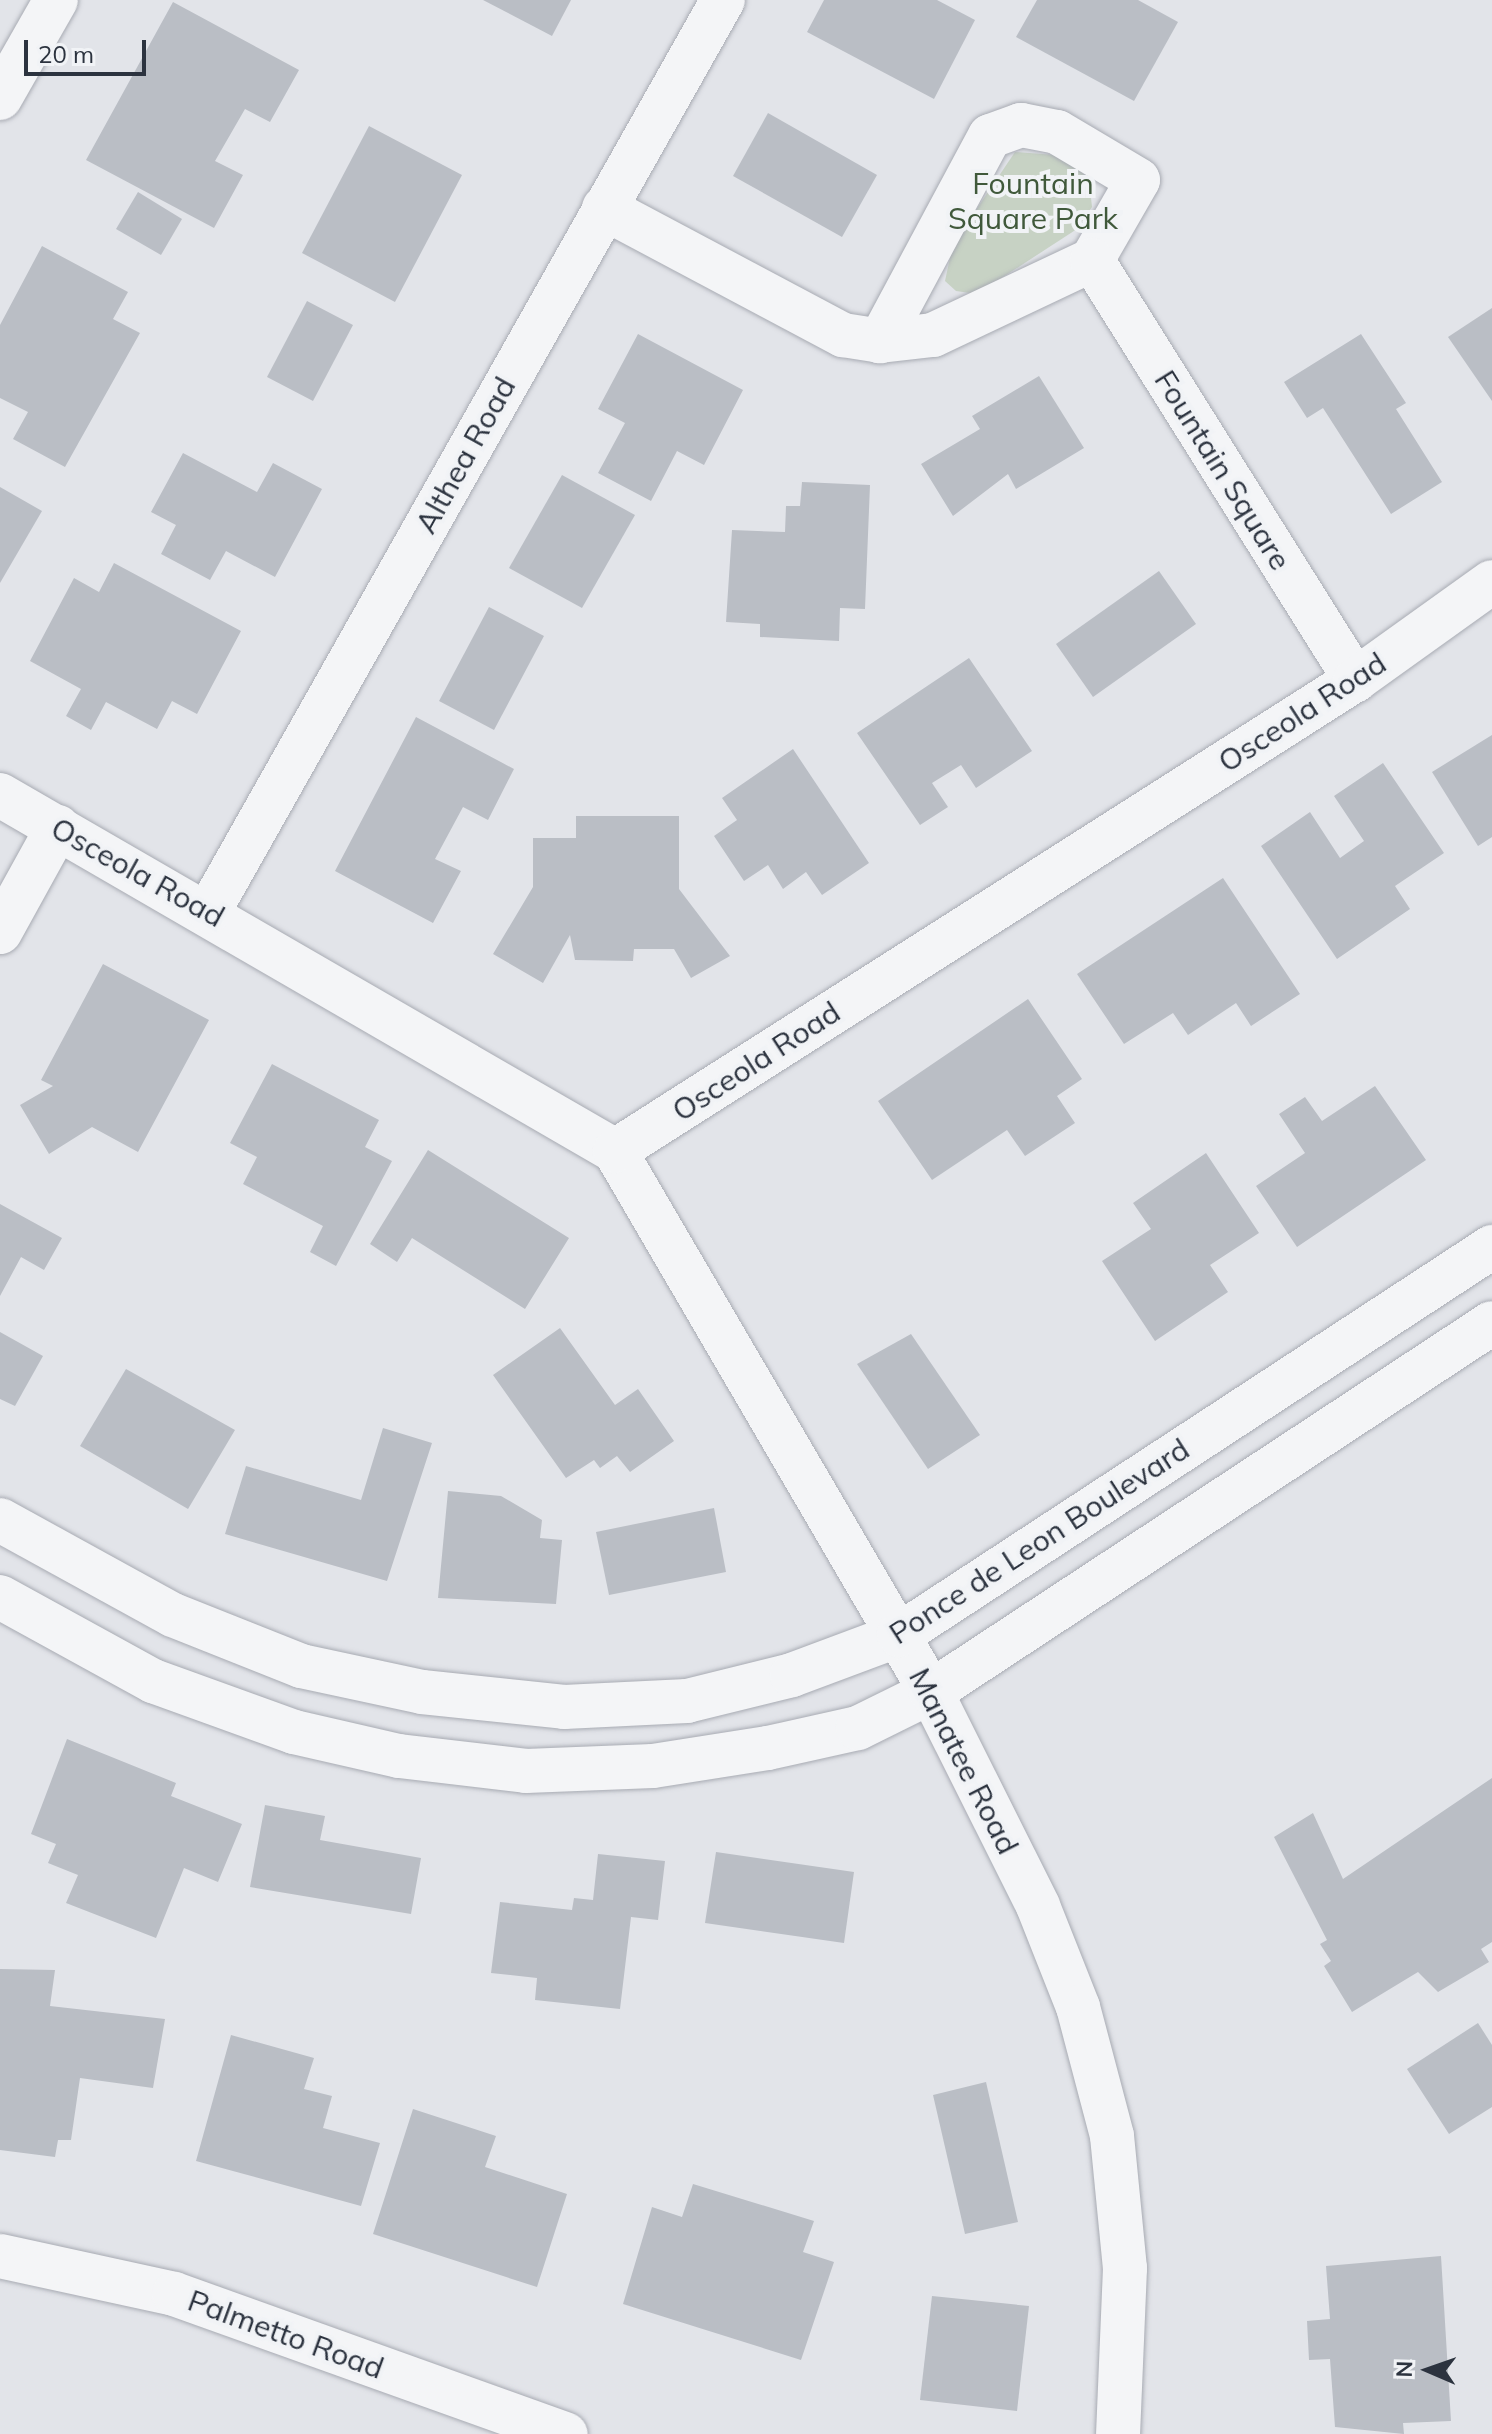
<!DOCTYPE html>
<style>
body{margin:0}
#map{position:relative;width:1492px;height:2434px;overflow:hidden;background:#e2e4e9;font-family:Mulish,sans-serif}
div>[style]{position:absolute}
.green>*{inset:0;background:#c7d2c4}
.building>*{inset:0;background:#babec5}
.roads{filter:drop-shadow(0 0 2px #a8abb3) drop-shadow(0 0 2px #a8abb3)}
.minor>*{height:44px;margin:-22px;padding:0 22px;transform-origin:22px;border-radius:22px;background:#f4f5f7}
span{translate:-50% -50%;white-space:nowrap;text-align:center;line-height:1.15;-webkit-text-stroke:8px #f1f3f6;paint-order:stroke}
.park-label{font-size:30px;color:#40593b}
.street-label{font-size:30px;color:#2c333f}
.north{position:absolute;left:1388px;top:2330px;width:80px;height:80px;-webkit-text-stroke:6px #f1f3f6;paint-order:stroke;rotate:272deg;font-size:22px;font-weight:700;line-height:32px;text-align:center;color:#2c333f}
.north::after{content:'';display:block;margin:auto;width:28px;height:36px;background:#2c333f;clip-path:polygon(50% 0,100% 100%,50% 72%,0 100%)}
.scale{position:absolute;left:24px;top:40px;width:122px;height:36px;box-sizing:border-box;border:4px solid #2c333f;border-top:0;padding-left:10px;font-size:24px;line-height:28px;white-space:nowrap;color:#2c333f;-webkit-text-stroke:6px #f1f3f6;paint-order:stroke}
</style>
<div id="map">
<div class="green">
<div style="clip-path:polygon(1015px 152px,1056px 155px,1073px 164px,1089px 179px,1092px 207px,1077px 229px,977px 294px,956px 291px,945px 281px,953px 244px)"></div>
</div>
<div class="building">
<div style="clip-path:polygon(483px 0,571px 0,552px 36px)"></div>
<div style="clip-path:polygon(824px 0,937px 0,975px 20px,934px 99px,807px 32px)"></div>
<div style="clip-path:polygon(1037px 0,1138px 0,1178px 22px,1134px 101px,1016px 37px)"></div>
<div style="clip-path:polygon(173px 2px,299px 70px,270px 122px,245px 109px,215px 161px,243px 175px,214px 228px,86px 160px)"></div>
<div style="clip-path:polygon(768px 113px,877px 175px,842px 237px,733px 176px)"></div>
<div style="clip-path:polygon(369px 126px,462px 175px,395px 302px,302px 253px)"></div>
<div style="clip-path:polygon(138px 192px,182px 219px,161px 255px,116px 229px)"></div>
<div style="clip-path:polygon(42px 246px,128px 292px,113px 319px,140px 333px,65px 467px,13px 439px,28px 412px,0 398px,0 325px)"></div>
<div style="clip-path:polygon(307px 301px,353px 325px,313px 401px,267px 377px)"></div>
<div style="clip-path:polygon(1492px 308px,1492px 401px,1448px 337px)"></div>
<div style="clip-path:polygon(638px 334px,743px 390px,704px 465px,677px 451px,651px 501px,598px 473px,625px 423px,598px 409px)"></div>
<div style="clip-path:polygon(1361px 334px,1406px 403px,1396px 409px,1442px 482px,1391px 514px,1323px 408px,1307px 418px,1284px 382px)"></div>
<div style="clip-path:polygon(1039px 376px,1084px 448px,1016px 489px,1008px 474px,953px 516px,921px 464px,980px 429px,972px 416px)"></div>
<div style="clip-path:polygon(183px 453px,257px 492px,273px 463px,322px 489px,275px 577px,226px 551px,210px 580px,161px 554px,176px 525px,151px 512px)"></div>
<div style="clip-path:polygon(562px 475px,635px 515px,582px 608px,509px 568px)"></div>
<div style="clip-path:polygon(802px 482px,870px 485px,865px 609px,840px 608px,839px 641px,760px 637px,760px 624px,726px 622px,732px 530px,785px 532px,786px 506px,800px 506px)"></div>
<div style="clip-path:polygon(0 487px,42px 511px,0 583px)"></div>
<div style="clip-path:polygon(114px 563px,241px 631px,197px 714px,172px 701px,157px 729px,106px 702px,91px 730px,66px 716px,81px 689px,30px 661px,74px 578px,99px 592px)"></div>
<div style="clip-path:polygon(1159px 571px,1196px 624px,1093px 697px,1056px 644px)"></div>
<div style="clip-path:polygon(489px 607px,544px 636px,494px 730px,439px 701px)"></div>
<div style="clip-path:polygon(969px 658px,1032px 751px,976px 788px,961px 765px,932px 783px,948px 807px,920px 825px,857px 733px)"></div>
<div style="clip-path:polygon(416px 717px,514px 769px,488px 820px,463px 807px,435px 859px,461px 871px,433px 923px,335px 871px)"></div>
<div style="clip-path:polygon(1492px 735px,1492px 837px,1478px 846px,1432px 772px)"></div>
<div style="clip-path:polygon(793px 749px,869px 863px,822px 895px,806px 872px,783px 889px,768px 865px,744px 881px,714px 836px,737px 820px,722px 798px)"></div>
<div style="clip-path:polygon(1383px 763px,1444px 853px,1395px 886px,1410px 909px,1337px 959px,1261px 846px,1310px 812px,1340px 858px,1364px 841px,1334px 796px)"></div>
<div style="clip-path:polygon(576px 816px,679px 816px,679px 889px,730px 956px,691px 978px,674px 949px,634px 949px,633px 961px,575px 960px,570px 935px,543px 983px,493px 954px,533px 887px,533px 838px,576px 838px)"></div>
<div style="clip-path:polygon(1223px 878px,1300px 994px,1251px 1026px,1236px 1003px,1188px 1035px,1173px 1013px,1124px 1044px,1077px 974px)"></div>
<div style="clip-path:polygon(103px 964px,209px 1020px,138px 1152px,92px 1127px,49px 1154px,20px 1105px,53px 1086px,41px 1080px)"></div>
<div style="clip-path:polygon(1028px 999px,1082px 1079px,1057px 1096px,1075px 1123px,1025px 1156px,1007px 1130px,932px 1180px,878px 1101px)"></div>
<div style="clip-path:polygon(272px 1064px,379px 1120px,365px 1147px,392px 1161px,336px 1266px,310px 1252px,323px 1226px,243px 1184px,257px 1157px,230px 1143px)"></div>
<div style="clip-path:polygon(1375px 1086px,1426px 1160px,1297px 1247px,1256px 1186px,1305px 1153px,1279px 1114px,1305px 1097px,1322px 1121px)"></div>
<div style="clip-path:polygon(428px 1150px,569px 1238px,525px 1309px,412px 1238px,397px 1262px,370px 1244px)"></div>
<div style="clip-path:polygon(1206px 1153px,1259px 1233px,1210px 1265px,1228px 1292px,1155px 1341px,1102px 1261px,1151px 1229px,1133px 1203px)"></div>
<div style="clip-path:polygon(0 1204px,62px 1238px,44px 1270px,21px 1257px,0 1296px)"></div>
<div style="clip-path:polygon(560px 1328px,615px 1405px,638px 1389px,674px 1441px,630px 1472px,617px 1456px,600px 1468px,594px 1460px,566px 1478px,493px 1375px)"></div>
<div style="clip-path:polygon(0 1332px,43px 1356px,15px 1406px,0 1399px)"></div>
<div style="clip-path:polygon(911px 1334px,980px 1435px,928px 1469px,857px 1364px)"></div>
<div style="clip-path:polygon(126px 1369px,235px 1430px,188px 1509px,80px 1446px)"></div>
<div style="clip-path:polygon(383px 1428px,432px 1443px,387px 1581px,225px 1534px,246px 1466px,361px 1500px)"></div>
<div style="clip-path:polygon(448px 1491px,501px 1496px,542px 1520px,540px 1538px,562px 1540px,556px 1604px,438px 1598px)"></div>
<div style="clip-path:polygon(714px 1508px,726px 1572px,609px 1595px,596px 1532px)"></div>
<div style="clip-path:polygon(67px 1739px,176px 1783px,171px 1796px,242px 1824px,218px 1882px,184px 1868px,156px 1938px,66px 1903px,78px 1875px,48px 1863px,56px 1844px,31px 1834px)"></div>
<div style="clip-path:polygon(1492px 1778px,1492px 1942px,1481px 1949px,1489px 1962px,1438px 1992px,1418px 1972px,1352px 2012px,1324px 1966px,1331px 1961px,1320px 1944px,1327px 1940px,1274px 1837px,1313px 1813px,1343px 1879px)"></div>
<div style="clip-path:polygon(265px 1805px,325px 1816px,320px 1840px,421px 1858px,411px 1914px,250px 1887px)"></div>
<div style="clip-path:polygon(716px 1852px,854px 1872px,844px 1943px,705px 1923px)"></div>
<div style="clip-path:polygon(598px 1854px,665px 1861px,658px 1920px,631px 1917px,620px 2009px,535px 2000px,537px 1978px,491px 1973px,500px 1902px,572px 1910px,574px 1898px,593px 1900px)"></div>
<div style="clip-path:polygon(0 1969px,55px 1970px,50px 2006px,165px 2019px,153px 2088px,80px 2078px,71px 2140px,58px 2140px,55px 2157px,0 2150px)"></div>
<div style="clip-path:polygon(1478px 2023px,1492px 2045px,1492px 2107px,1449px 2134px,1407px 2069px)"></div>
<div style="clip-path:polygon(231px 2035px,314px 2058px,304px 2089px,332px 2096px,323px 2128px,380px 2143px,361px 2206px,196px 2161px)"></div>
<div style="clip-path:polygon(986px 2082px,1018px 2222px,965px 2234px,933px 2095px)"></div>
<div style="clip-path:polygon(413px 2109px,496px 2136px,485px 2167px,567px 2194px,537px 2287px,373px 2234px)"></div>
<div style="clip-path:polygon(693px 2184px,814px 2221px,803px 2252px,834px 2262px,801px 2360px,623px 2304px,652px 2207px,682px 2217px)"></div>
<div style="clip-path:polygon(1441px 2256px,1451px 2421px,1403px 2423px,1404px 2434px,1335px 2427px,1330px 2359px,1309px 2360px,1307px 2321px,1330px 2319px,1326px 2266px)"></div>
<div style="clip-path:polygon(932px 2296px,1029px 2306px,1017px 2411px,920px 2400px)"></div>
</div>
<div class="roads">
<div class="minor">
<div style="left:0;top:98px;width:113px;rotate:-60.3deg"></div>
<div style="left:604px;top:208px;width:271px;rotate:28deg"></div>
<div style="left:843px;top:335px;width:37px;rotate:9deg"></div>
<div style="left:880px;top:341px;width:53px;rotate:-6.5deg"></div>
<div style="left:933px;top:335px;width:176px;rotate:-25.3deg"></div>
<div style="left:1092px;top:260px;width:92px;rotate:-60.1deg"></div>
<div style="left:1138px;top:180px;width:94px;rotate:-149.3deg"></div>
<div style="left:1057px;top:132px;width:37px;rotate:-169deg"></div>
<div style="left:1021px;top:125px;width:33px;rotate:160deg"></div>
<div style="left:990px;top:136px;width:233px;rotate:118.2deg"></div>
<div style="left:1092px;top:260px;width:496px;rotate:57.9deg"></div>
<div style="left:0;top:795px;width:711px;rotate:30.06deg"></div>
<div style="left:615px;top:1151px;width:627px;rotate:59.71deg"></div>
<div style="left:931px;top:1692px;width:239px;rotate:63.4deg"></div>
<div style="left:1038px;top:1906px;width:109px;rotate:68.4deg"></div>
<div style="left:1078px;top:2007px;width:133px;rotate:75.2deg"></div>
<div style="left:1112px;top:2136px;width:133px;rotate:84.4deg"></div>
<div style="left:1125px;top:2268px;width:166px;rotate:92.4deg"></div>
<div style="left:209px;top:911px;width:1046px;rotate:-60.57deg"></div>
<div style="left:0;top:932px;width:120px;rotate:-61.1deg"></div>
<div style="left:615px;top:1151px;width:877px;rotate:-32.48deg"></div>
<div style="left:1355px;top:680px;width:168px;rotate:-35.6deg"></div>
<div style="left:0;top:1520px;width:197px;rotate:28.8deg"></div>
<div style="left:173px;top:1615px;width:138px;rotate:21.7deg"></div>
<div style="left:301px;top:1666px;width:124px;rotate:12.1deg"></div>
<div style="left:422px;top:1692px;width:143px;rotate:6deg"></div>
<div style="left:564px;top:1707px;width:123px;rotate:-2.8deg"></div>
<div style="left:687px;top:1701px;width:108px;rotate:-13.9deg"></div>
<div style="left:792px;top:1675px;width:114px;rotate:-20.5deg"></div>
<div style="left:899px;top:1635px;width:709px;rotate:-33.2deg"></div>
<div style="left:0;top:1597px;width:175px;rotate:28.8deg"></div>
<div style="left:153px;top:1681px;width:150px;rotate:19.9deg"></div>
<div style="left:294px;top:1732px;width:108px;rotate:12.9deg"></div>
<div style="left:399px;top:1756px;width:128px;rotate:6.7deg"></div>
<div style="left:526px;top:1771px;width:127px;rotate:-2.3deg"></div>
<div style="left:653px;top:1766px;width:116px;rotate:-8.9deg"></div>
<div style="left:768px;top:1748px;width:92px;rotate:-12.5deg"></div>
<div style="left:858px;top:1728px;width:81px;rotate:-26.3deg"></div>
<div style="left:931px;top:1692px;width:671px;rotate:-33.34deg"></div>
<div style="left:0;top:2256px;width:178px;rotate:12.3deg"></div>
<div style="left:174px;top:2294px;width:416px;rotate:19.7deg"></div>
</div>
</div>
<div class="park-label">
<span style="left:1033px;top:200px">Fountain<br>Square Park</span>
</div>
<div class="street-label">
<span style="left:465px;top:455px;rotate:-61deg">Althea Road</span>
<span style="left:1223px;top:470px;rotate:58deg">Fountain Square</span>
<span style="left:1302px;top:712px;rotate:-33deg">Osceola Road</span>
<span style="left:138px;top:872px;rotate:29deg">Osceola Road</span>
<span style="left:756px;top:1061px;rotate:-33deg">Osceola Road</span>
<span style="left:1039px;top:1541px;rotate:-33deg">Ponce de Leon Boulevard</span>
<span style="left:964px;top:1761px;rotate:63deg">Manatee Road</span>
<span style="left:286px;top:2334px;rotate:20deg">Palmetto Road</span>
</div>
<div class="north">N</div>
<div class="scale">20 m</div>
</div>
